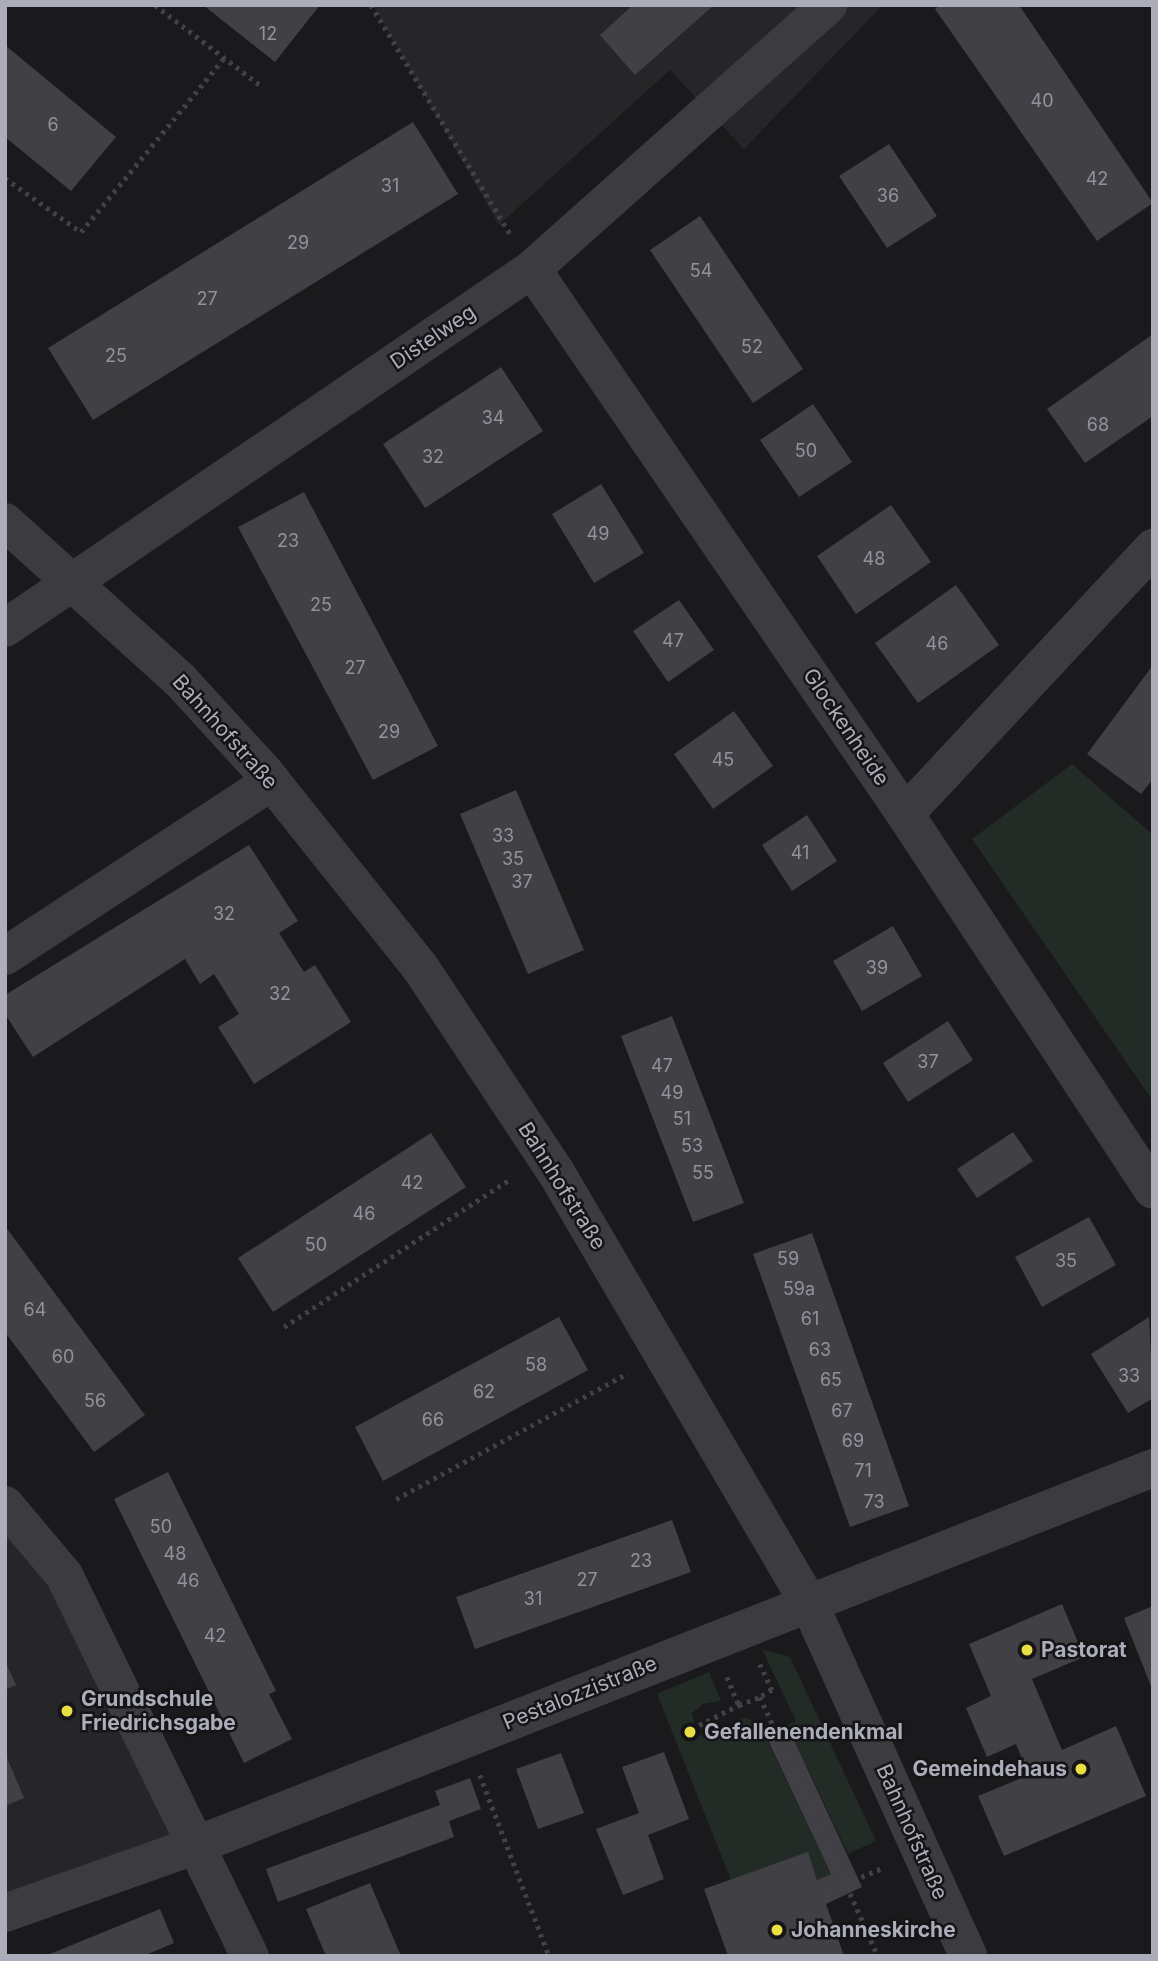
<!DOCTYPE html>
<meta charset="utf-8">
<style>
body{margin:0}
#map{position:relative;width:1158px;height:1961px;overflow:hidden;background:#1a191b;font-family:Inter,sans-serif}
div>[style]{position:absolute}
.built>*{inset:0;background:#262528}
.green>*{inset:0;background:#232b26}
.building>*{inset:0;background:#414145}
.path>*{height:4.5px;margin-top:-2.25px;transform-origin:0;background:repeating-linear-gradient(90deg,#414147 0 3.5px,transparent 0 8.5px)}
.minor>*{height:38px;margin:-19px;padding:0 19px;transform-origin:19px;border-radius:19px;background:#3b3b40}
.dots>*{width:19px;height:19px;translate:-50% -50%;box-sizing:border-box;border:4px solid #151416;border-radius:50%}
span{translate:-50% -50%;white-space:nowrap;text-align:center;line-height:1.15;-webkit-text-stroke:5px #151416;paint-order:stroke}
.number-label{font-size:18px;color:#91929d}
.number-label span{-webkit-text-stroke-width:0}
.street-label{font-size:21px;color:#acadba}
.poi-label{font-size:21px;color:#acadba;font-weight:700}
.left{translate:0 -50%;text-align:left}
.right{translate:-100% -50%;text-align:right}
.frame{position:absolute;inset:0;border:7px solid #acadba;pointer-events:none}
</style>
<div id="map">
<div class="built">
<div style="clip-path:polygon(373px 5px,883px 5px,744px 149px,670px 70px,499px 225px)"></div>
<div style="clip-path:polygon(5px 1505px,194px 1846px,5px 1913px)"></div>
</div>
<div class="green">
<div style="clip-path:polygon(1072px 764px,1153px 835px,1153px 1101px,972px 839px)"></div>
<div style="clip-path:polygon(762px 1649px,790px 1657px,876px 1841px,848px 1854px,787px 1725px,796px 1721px)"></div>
<div style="clip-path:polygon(709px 1672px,721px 1701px,703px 1704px,692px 1713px,697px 1733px,707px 1739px,744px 1717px,759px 1723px,831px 1874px,817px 1880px,808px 1853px,731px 1880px,657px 1694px)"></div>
</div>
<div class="building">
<div style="clip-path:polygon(203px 5px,320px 5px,275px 62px)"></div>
<div style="clip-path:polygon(633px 5px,714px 5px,635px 75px,600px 35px)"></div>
<div style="clip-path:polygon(940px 5px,1019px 5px,1153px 203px,1097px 241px,935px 9px)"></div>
<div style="clip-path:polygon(5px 45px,116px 137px,71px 191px,5px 137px)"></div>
<div style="clip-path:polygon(413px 122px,458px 194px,93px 420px,48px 348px)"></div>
<div style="clip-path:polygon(889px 144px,937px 216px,887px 248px,839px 176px)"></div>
<div style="clip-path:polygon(700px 216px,803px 369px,753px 403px,650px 250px)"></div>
<div style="clip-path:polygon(1153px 334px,1153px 416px,1085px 463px,1047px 409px)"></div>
<div style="clip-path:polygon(501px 367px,543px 431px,425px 508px,383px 444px)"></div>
<div style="clip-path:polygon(813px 404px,852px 462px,799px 497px,760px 440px)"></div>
<div style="clip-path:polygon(601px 484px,644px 553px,594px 583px,552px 514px)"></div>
<div style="clip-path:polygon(304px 492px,438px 746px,373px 780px,238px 527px)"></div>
<div style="clip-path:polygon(891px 505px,931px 562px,856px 614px,817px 556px)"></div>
<div style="clip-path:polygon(956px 585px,999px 645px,918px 703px,875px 643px)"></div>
<div style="clip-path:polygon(679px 600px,714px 650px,668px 682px,633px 631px)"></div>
<div style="clip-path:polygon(1153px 665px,1153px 779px,1141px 794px,1087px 754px)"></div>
<div style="clip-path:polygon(734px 711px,773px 766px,713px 809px,674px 754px)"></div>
<div style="clip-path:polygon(516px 790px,584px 950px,528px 974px,460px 814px)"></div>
<div style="clip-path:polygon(807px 815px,837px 861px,792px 891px,762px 845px)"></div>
<div style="clip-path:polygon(249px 845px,298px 921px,279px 933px,304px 972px,315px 965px,351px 1022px,254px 1084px,218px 1027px,239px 1014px,214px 974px,200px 984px,185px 959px,33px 1057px,5px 1014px,5px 995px)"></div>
<div style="clip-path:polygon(893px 926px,922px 976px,862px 1011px,833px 961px)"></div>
<div style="clip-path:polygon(672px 1016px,744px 1203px,693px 1222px,621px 1036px)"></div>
<div style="clip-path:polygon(948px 1021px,973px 1060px,908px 1102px,883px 1063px)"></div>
<div style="clip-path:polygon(1013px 1132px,1033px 1161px,977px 1198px,957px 1169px)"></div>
<div style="clip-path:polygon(431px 1133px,466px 1187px,273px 1312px,238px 1258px)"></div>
<div style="clip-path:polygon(1089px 1217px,1116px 1265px,1042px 1307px,1015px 1257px)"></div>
<div style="clip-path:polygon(5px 1226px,145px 1415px,94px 1452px,5px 1332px)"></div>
<div style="clip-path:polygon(812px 1233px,909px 1506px,850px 1527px,753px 1254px)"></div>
<div style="clip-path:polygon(559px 1317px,588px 1370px,383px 1481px,355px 1427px)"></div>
<div style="clip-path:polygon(1149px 1317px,1153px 1398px,1128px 1413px,1091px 1354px)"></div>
<div style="clip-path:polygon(168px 1472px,276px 1691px,269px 1694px,292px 1739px,244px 1763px,114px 1499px)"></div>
<div style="clip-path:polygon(672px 1520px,691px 1572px,475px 1649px,456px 1597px)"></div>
<div style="clip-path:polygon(1062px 1604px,1084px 1657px,1032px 1679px,1062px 1750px,1116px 1726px,1146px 1796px,1004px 1856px,978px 1796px,1029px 1775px,1016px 1744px,987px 1757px,966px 1708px,991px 1696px,969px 1644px)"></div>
<div style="clip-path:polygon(1153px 1606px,1153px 1691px,1124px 1618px)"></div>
<div style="clip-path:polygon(5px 1661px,16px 1685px,5px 1690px)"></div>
<div style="clip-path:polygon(787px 1725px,862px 1887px,826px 1904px,844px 1956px,728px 1956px,704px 1889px,808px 1852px,817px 1880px,831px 1874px,766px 1736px)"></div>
<div style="clip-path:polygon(664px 1752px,689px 1819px,648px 1835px,664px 1879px,623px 1895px,596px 1829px,639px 1813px,622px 1767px)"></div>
<div style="clip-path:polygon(5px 1753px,24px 1798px,5px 1806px)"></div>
<div style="clip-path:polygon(561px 1753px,584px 1813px,538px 1829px,516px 1769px)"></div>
<div style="clip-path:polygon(470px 1778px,481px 1809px,449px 1821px,454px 1837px,278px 1902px,266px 1869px,440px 1805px,435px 1791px)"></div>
<div style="clip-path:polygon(370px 1883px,401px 1956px,326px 1956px,306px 1909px)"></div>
<div style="clip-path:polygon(160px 1909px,174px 1943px,143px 1956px,45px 1956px)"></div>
</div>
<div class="path">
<div style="left:155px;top:5px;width:132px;rotate:37.3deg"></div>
<div style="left:371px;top:5px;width:269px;rotate:58.7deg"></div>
<div style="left:5px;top:178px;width:93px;rotate:35.4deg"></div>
<div style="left:81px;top:232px;width:225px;rotate:-50.6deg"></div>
<div style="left:284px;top:1327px;width:272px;rotate:-33.2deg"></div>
<div style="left:396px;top:1499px;width:264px;rotate:-28.5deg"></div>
<div style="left:760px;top:1664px;width:29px;rotate:65deg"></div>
<div style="left:772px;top:1690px;width:14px;rotate:150deg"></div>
<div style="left:727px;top:1677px;width:30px;rotate:67deg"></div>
<div style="left:739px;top:1705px;width:22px;rotate:-21deg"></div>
<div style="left:760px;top:1697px;width:38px;rotate:65deg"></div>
<div style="left:699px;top:1725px;width:45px;rotate:-26.6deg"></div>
<div style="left:788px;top:1754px;width:221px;rotate:66deg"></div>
<div style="left:480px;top:1775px;width:194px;rotate:69.1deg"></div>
<div style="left:822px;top:1893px;width:68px;rotate:-22.4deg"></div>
</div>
<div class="minor">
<div style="left:532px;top:269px;width:660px;rotate:55.61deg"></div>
<div style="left:905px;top:814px;width:450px;rotate:56.6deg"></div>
<div style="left:5px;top:522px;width:234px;rotate:42.1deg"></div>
<div style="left:179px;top:679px;width:127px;rotate:47.5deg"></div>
<div style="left:265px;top:773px;width:248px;rotate:51.4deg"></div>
<div style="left:420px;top:967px;width:248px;rotate:56.5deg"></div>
<div style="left:557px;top:1174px;width:495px;rotate:59.6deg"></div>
<div style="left:808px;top:1601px;width:389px;rotate:65.7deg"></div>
<div style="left:5px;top:628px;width:638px;rotate:-34.26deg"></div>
<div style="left:532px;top:269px;width:397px;rotate:-41.7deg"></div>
<div style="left:905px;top:814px;width:364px;rotate:-47deg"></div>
<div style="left:5px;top:956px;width:319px;rotate:-33.2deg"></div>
<div style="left:5px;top:1505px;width:92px;rotate:49.9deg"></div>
<div style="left:64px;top:1575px;width:424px;rotate:64deg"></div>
<div style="left:5px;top:1913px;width:201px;rotate:-19.5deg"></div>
<div style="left:194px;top:1846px;width:1031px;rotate:-21.51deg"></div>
</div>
<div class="dots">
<div style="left:1027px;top:1650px;background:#e9de44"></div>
<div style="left:67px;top:1711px;background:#e9de44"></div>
<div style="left:690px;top:1732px;background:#e9de44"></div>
<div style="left:1081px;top:1769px;background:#e9de44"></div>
<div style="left:777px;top:1930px;background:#e9de44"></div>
</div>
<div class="number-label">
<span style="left:268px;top:34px">12</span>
<span style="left:1042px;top:101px">40</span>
<span style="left:53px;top:125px">6</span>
<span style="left:1097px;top:179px">42</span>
<span style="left:390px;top:186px">31</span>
<span style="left:888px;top:196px">36</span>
<span style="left:298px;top:243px">29</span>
<span style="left:701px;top:271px">54</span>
<span style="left:207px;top:299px">27</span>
<span style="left:752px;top:347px">52</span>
<span style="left:116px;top:356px">25</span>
<span style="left:493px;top:418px">34</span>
<span style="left:1098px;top:425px">68</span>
<span style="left:806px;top:451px">50</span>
<span style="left:433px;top:457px">32</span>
<span style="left:598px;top:534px">49</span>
<span style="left:288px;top:541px">23</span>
<span style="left:874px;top:559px">48</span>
<span style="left:321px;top:605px">25</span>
<span style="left:673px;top:641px">47</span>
<span style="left:937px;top:644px">46</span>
<span style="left:355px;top:668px">27</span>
<span style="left:389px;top:732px">29</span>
<span style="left:723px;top:760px">45</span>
<span style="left:503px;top:836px">33</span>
<span style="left:800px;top:853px">41</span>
<span style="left:513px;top:859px">35</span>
<span style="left:522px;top:882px">37</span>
<span style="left:224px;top:914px">32</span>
<span style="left:877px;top:968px">39</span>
<span style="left:280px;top:994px">32</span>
<span style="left:928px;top:1062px">37</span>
<span style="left:662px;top:1066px">47</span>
<span style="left:672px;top:1093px">49</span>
<span style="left:682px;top:1119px">51</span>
<span style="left:692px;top:1146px">53</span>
<span style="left:703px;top:1173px">55</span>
<span style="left:412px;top:1183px">42</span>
<span style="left:364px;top:1214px">46</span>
<span style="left:316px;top:1245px">50</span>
<span style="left:788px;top:1259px">59</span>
<span style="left:1066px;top:1261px">35</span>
<span style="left:799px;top:1289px">59a</span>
<span style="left:35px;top:1310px">64</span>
<span style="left:810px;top:1319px">61</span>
<span style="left:820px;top:1350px">63</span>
<span style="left:63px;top:1357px">60</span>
<span style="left:536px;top:1365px">58</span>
<span style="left:1129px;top:1376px">33</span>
<span style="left:831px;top:1380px">65</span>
<span style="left:484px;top:1392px">62</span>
<span style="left:95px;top:1401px">56</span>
<span style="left:842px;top:1411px">67</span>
<span style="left:433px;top:1420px">66</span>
<span style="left:853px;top:1441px">69</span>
<span style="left:863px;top:1471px">71</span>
<span style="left:874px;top:1502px">73</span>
<span style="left:161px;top:1527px">50</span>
<span style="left:175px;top:1554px">48</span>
<span style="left:641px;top:1561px">23</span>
<span style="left:587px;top:1580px">27</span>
<span style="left:188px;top:1581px">46</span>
<span style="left:533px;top:1599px">31</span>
<span style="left:215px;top:1636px">42</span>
</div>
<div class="street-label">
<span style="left:433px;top:337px;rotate:-34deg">Distelweg</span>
<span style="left:846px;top:727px;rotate:56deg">Glockenheide</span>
<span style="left:225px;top:732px;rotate:48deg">Bahnhofstraße</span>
<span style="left:562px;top:1186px;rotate:58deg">Bahnhofstraße</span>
<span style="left:580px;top:1693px;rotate:-22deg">Pestalozzistraße</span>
<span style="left:912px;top:1832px;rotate:66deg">Bahnhofstraße</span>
</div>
<div class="poi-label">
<span class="left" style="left:1041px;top:1650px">Pastorat</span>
<span class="left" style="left:81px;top:1711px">Grundschule<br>Friedrichsgabe</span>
<span class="left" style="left:704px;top:1732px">Gefallenendenkmal</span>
<span class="right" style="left:1067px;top:1769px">Gemeindehaus</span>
<span class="left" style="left:791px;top:1930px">Johanneskirche</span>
</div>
<div class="frame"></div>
</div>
